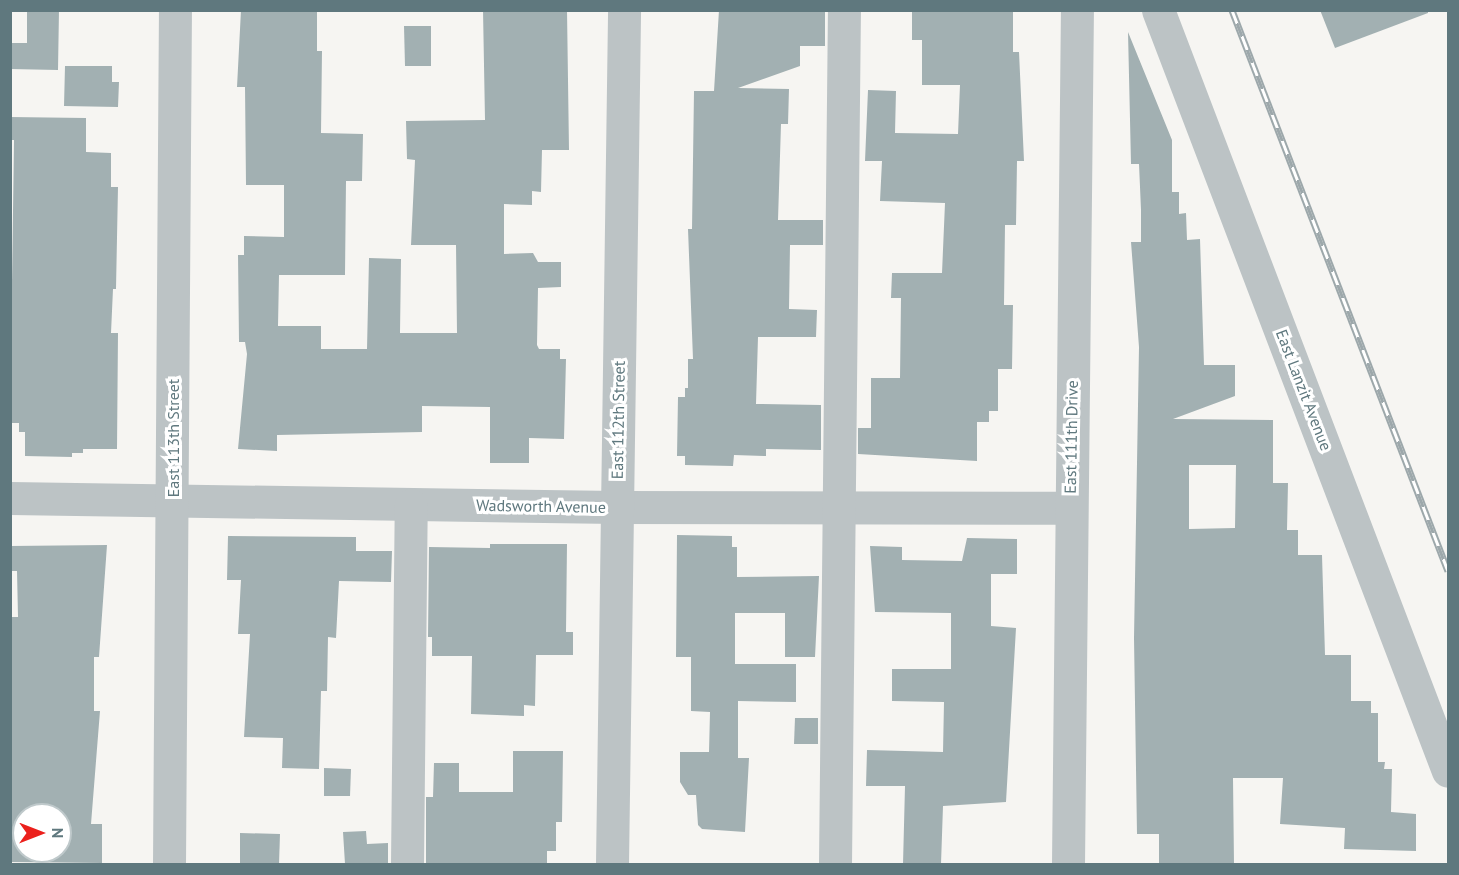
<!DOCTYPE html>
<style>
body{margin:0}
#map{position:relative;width:1459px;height:875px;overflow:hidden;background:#f6f5f2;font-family:"PT Sans",sans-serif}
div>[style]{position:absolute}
.building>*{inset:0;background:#a2b0b2}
.minor>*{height:33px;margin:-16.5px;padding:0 16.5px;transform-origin:16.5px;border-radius:16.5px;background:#bcc3c5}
.rail>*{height:7px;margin-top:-3.5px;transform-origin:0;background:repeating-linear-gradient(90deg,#fff 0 14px,#9da8ab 0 28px);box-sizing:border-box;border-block:2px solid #9da8ab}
span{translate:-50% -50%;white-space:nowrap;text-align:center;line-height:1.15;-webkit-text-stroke:6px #fff;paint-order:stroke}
.street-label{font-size:16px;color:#5f787e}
.frame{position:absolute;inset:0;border:12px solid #5f787e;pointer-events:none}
.north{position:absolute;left:12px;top:803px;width:60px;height:60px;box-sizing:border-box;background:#fff;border:2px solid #bfc9cb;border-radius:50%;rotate:90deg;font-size:16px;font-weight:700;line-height:24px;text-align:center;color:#5f787e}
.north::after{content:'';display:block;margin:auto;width:21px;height:27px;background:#eb201c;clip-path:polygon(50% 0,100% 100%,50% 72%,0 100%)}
</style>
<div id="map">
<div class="building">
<div style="clip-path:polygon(27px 10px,59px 10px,58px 70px,10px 69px,10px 43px,27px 43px)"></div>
<div style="clip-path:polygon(241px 10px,317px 10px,317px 51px,322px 51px,321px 133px,363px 134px,362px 181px,346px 181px,345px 275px,279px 275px,278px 326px,321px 326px,321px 349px,367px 349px,369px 258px,401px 259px,400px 333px,457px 333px,456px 245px,411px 245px,415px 160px,407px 159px,406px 121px,485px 120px,483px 10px,567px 10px,569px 150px,542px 150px,541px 192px,532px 191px,532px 205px,504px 204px,504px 254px,533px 253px,538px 262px,561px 262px,561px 287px,538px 288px,537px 345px,539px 349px,560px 349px,560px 359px,566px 359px,564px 439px,529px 438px,529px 463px,490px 463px,490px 407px,422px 406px,422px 432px,277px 435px,277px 451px,238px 449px,247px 354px,245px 342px,239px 342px,238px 255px,244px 255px,244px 236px,284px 237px,284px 185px,246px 185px,245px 87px,237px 87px)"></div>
<div style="clip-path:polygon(719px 10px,825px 10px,825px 46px,800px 46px,800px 66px,738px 88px,789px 89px,788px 124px,781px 124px,778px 220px,823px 220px,823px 245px,790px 245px,789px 309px,817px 310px,816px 337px,758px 337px,756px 404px,821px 405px,821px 450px,766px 449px,766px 456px,734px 455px,733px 466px,685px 465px,685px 456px,677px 456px,678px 397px,685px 397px,685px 388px,688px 388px,688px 359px,693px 359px,688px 229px,692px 229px,694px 91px,714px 91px)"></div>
<div style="clip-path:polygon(1320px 10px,1428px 10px,1428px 13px,1335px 48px)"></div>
<div style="clip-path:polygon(912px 12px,1013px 12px,1013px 52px,1019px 52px,1024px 161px,1017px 161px,1016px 225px,1005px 225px,1004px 305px,1013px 305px,1012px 369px,998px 369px,998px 411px,989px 411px,989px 422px,977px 422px,977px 461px,858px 454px,858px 428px,871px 428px,871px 378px,900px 378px,901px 298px,891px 298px,892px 273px,942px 273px,945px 203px,880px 201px,882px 161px,865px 161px,868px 90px,896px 91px,895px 133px,958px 134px,960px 85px,922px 85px,922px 40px,912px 40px)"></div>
<div style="clip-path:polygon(404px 26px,431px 26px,431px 66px,405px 66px)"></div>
<div style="clip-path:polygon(evenodd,1128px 32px,1172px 140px,1172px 192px,1179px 192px,1179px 214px,1186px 213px,1187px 240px,1200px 239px,1204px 365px,1235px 365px,1235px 396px,1173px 419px,1273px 420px,1273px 483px,1288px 483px,1287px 530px,1298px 530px,1298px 555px,1322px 555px,1325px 655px,1351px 655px,1351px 701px,1371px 701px,1371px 713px,1378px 713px,1378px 762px,1385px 762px,1384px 769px,1392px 769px,1391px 812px,1416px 814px,1416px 851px,1344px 849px,1345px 828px,1280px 824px,1283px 778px,1233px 778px,1234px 864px,1159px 864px,1159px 834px,1137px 834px,1134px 638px,1139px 347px,1131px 242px,1141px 242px,1141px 210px,1139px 164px,1131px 164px,1128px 32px,1189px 465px,1236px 465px,1235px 528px,1189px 529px,1189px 465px)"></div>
<div style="clip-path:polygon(65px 66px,112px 66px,112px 82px,119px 82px,118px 107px,64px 106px)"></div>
<div style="clip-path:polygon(10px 117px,86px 118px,86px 152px,111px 153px,111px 187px,118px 187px,116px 289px,113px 289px,111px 333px,118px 333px,117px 449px,83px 449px,83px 453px,72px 453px,72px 457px,25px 456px,25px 432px,19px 432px,19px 423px,10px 423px,14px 140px,10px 140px)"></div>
<div style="clip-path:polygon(677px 535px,732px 536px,732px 547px,737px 547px,737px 577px,819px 576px,815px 657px,785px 657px,785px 613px,735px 613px,735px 664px,796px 664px,796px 702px,738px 701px,738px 758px,749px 758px,745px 832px,702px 829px,698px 825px,696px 795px,688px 795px,680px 782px,680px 752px,709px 752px,710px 712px,691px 711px,691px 657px,676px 657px)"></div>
<div style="clip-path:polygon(228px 536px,356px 537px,356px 551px,392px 551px,391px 582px,339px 581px,336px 638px,328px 637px,327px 691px,321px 691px,319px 769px,282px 768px,283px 738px,244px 737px,250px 634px,238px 634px,241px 580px,227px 580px)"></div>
<div style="clip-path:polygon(967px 538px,1017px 539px,1017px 574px,991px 574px,991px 626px,1016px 628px,1006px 802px,943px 806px,941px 864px,903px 864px,905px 786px,866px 786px,867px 750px,943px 752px,944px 702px,892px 701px,892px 669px,951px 669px,951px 613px,875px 612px,870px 546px,902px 547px,902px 560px,962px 561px)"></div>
<div style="clip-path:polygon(490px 544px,567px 544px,566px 632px,573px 632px,573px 655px,536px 655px,535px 706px,524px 705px,524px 716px,471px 714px,472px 656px,432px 656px,432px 637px,428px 637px,429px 547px,490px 548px)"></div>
<div style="clip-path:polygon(evenodd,107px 545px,99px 657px,94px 657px,94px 711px,100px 711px,91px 824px,102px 824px,102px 863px,10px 862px,11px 617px,18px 617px,17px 571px,10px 571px,10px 546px,107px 545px,24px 815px,60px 815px,60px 851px,24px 851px,24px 815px)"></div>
<div style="clip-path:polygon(795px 718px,818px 718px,818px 744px,794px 744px)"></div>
<div style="clip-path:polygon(513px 751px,563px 751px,562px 822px,556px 822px,556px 851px,547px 851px,547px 864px,426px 864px,426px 797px,433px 797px,434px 763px,459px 763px,459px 792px,513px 792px)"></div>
<div style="clip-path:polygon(324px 768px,351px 769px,350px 796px,324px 796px)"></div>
<div style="clip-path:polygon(366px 831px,367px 844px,388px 843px,388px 864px,345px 864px,343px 832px)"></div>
<div style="clip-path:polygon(240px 833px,280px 834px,279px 864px,240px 864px)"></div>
</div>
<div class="minor">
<div style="left:1158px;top:10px;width:814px;rotate:69.14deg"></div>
<div style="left:10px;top:498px;width:607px;rotate:0.85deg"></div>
<div style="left:617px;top:507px;width:454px;rotate:0.1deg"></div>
<div style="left:169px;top:864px;width:854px;rotate:-89.6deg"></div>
<div style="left:407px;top:864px;width:359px;rotate:-89.4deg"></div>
<div style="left:612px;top:864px;width:854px;rotate:-89.19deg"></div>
<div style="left:835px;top:864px;width:854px;rotate:-89.4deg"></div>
<div style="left:1068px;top:864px;width:854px;rotate:-89.4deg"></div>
</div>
<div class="rail">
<div style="left:1232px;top:10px;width:601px;rotate:68.94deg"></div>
</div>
<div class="street-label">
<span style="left:1304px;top:390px;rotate:69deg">East Lanzit Avenue</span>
<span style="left:618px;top:420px;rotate:-89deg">East 112th Street</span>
<span style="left:1071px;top:437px;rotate:-89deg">East 111th Drive</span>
<span style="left:173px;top:438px;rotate:-90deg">East 113th Street</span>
<span style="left:541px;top:506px;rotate:1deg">Wadsworth Avenue</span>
</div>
<div class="frame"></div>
<div class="north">N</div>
</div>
